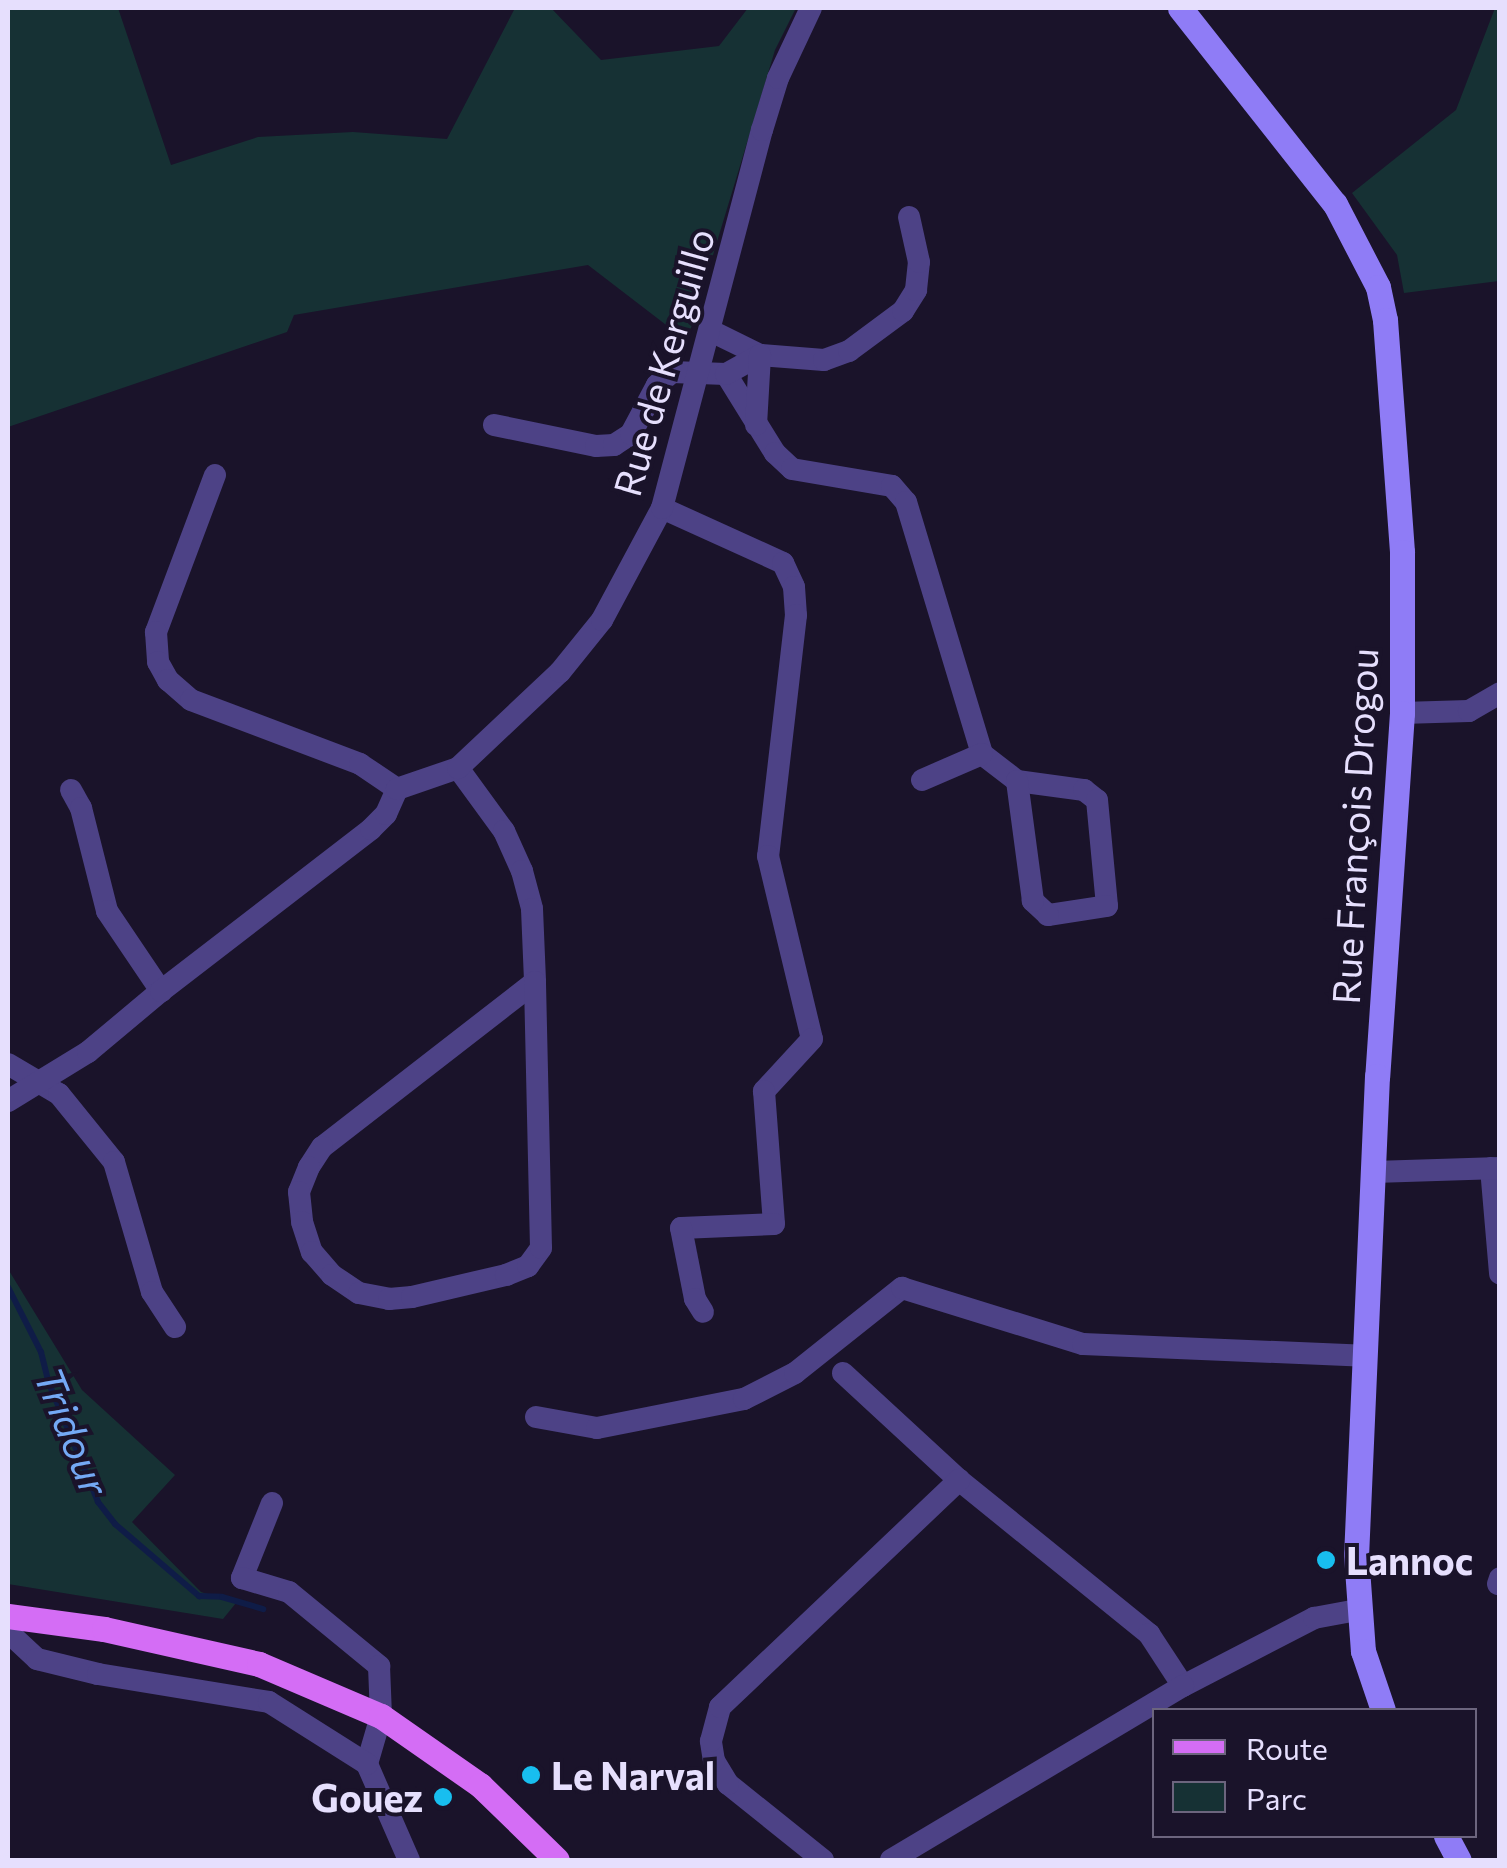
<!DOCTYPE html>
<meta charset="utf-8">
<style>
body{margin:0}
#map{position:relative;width:1507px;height:1868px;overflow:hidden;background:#1a132a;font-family:Commissioner,sans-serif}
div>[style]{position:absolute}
.green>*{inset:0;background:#163134}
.stream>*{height:6px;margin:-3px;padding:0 3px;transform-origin:3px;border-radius:3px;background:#0f1c47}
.street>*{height:22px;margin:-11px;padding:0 11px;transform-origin:11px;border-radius:11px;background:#4d4286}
.secondary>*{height:25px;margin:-12.5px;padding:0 12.5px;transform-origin:12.5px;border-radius:12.5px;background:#8f7cf6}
.primary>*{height:25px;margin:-12.5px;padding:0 12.5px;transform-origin:12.5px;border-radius:12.5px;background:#d46df5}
.dots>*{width:28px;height:28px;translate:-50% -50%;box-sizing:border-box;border:5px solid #1a132a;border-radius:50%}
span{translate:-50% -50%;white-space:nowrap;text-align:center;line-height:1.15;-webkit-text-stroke:8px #1a132a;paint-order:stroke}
.street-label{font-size:38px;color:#e6dffd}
.poi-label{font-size:38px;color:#e6dffd;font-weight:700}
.left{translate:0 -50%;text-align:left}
.right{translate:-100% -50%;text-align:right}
.water-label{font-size:40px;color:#74a9f5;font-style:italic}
.frame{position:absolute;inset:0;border:10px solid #e6dffd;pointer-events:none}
.legend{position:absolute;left:1152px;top:1708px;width:325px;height:130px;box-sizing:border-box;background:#1a132a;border:2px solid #6c657e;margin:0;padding:12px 18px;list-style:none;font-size:30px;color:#e6dffd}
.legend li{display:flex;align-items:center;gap:20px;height:50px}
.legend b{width:50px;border:2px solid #6c657e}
</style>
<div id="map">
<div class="green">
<div style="clip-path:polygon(8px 8px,118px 8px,171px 165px,258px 137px,353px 132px,447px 139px,515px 8px,551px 8px,601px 60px,719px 46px,748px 8px,796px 8px,775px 50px,687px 341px,588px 265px,294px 315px,287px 332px,8px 427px)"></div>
<div style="clip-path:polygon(1495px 8px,1500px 8px,1499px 281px,1404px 293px,1397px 255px,1352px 193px,1456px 110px)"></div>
<div style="clip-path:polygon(8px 1269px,82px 1390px,175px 1475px,132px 1522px,201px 1592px,236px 1603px,223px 1619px,8px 1584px)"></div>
</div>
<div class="stream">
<div style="left:8px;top:1287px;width:73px;rotate:63.1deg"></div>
<div style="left:41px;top:1352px;width:30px;rotate:76deg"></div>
<div style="left:48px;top:1381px;width:131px;rotate:67.5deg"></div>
<div style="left:98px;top:1502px;width:28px;rotate:52deg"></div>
<div style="left:115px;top:1524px;width:111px;rotate:40.6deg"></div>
<div style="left:199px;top:1596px;width:23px;rotate:2deg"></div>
<div style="left:222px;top:1597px;width:43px;rotate:16.3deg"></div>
</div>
<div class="street">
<div style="left:711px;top:331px;width:55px;rotate:26.1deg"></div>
<div style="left:760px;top:355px;width:64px;rotate:4.5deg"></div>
<div style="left:824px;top:360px;width:27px;rotate:-20deg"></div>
<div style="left:849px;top:351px;width:67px;rotate:-36.5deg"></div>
<div style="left:903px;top:311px;width:25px;rotate:-58deg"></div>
<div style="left:916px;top:290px;width:28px;rotate:-84deg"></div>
<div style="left:919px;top:262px;width:46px;rotate:-102.5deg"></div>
<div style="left:726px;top:374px;width:93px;rotate:58.2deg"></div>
<div style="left:775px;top:453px;width:23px;rotate:43deg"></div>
<div style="left:792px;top:469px;width:101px;rotate:9.6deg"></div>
<div style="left:892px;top:486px;width:21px;rotate:49deg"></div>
<div style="left:906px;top:502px;width:263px;rotate:73.2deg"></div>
<div style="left:982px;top:754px;width:44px;rotate:37.6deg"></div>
<div style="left:1017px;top:781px;width:68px;rotate:7.7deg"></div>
<div style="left:1084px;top:790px;width:16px;rotate:38deg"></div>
<div style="left:1097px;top:800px;width:106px;rotate:84.6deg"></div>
<div style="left:1107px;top:906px;width:60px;rotate:171.3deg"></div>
<div style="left:1048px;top:915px;width:21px;rotate:-137deg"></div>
<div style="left:1033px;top:901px;width:121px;rotate:-97.6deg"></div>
<div style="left:494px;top:425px;width:104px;rotate:11.6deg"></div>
<div style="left:596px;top:446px;width:18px;rotate:-3deg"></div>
<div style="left:614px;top:445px;width:20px;rotate:-33deg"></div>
<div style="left:631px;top:434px;width:55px;rotate:-62deg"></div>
<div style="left:657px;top:385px;width:20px;rotate:-41deg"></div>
<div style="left:672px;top:372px;width:54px;rotate:2.1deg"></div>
<div style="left:726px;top:374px;width:39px;rotate:-29deg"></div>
<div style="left:756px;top:425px;width:70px;rotate:-86.7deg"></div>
<div style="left:215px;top:475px;width:168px;rotate:110.6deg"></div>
<div style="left:156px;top:632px;width:30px;rotate:86deg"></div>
<div style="left:158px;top:662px;width:21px;rotate:61deg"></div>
<div style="left:168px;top:680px;width:30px;rotate:41deg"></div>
<div style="left:191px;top:700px;width:181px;rotate:20.7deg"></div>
<div style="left:360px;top:764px;width:45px;rotate:34deg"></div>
<div style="left:662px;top:508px;width:133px;rotate:24.4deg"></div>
<div style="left:783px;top:563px;width:26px;rotate:65deg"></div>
<div style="left:794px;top:587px;width:28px;rotate:86deg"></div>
<div style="left:796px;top:615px;width:243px;rotate:96.6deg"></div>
<div style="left:768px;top:856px;width:188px;rotate:76.5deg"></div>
<div style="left:812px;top:1039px;width:71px;rotate:132.7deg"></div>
<div style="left:764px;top:1091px;width:133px;rotate:85.7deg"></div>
<div style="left:774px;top:1224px;width:93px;rotate:177.5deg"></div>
<div style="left:681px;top:1228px;width:72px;rotate:78.8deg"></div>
<div style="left:695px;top:1299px;width:15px;rotate:58deg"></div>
<div style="left:1402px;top:713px;width:67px;rotate:-1.7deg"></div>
<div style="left:1469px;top:711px;width:36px;rotate:-30deg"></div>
<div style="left:458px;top:768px;width:78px;rotate:53.9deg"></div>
<div style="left:504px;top:831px;width:44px;rotate:65.8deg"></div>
<div style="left:522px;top:871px;width:39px;rotate:75deg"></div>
<div style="left:532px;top:909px;width:73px;rotate:87.6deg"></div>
<div style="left:535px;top:982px;width:269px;rotate:142.2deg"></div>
<div style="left:322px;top:1147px;width:24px;rotate:123deg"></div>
<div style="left:309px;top:1167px;width:27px;rotate:112deg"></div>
<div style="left:299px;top:1192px;width:30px;rotate:84deg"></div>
<div style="left:302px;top:1222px;width:32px;rotate:72deg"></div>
<div style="left:312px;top:1252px;width:30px;rotate:49deg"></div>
<div style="left:332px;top:1275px;width:32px;rotate:34deg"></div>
<div style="left:359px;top:1293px;width:31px;rotate:11deg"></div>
<div style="left:389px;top:1299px;width:23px;rotate:-5deg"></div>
<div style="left:412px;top:1297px;width:97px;rotate:-13.2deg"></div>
<div style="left:506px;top:1275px;width:24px;rotate:-22deg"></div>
<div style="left:528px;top:1266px;width:22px;rotate:-54deg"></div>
<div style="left:541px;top:1248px;width:266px;rotate:-91.3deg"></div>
<div style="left:922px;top:780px;width:65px;rotate:-23.4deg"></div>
<div style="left:71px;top:790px;width:21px;rotate:61deg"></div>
<div style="left:81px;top:808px;width:106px;rotate:75.8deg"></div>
<div style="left:107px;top:911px;width:97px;rotate:56deg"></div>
<div style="left:8px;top:1064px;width:59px;rotate:30.5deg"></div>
<div style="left:59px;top:1094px;width:87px;rotate:51deg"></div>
<div style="left:114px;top:1162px;width:135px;rotate:73.7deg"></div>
<div style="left:152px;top:1292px;width:42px;rotate:56.7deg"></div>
<div style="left:8px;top:1101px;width:94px;rotate:-31.5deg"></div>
<div style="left:88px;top:1052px;width:95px;rotate:-39.9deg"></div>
<div style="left:161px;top:991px;width:265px;rotate:-37.6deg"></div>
<div style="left:371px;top:829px;width:21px;rotate:-45deg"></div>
<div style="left:386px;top:814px;width:27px;rotate:-66deg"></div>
<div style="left:397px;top:789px;width:65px;rotate:-19deg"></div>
<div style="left:458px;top:768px;width:140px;rotate:-43.3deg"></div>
<div style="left:560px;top:672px;width:67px;rotate:-51.1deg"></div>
<div style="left:602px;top:620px;width:127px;rotate:-61.8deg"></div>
<div style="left:662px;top:508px;width:391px;rotate:-75.2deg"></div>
<div style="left:762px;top:130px;width:54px;rotate:-72.9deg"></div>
<div style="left:778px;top:78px;width:77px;rotate:-64.8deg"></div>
<div style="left:1491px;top:1168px;width:106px;rotate:85.1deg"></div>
<div style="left:1374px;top:1172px;width:126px;rotate:-1.8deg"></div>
<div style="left:843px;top:1373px;width:158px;rotate:42.7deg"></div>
<div style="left:959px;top:1480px;width:245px;rotate:39deg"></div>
<div style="left:1149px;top:1634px;width:62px;rotate:56.8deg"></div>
<div style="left:1183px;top:1686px;width:148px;rotate:-27.4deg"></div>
<div style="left:1314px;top:1618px;width:44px;rotate:-10.5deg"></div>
<div style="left:536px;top:1417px;width:62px;rotate:10.2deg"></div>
<div style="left:597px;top:1428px;width:150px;rotate:-11.2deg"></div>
<div style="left:744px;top:1399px;width:57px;rotate:-27deg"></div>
<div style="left:795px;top:1373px;width:137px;rotate:-38.5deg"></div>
<div style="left:902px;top:1288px;width:189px;rotate:17.2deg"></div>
<div style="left:1083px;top:1344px;width:281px;rotate:2.4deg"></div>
<div style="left:272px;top:1503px;width:81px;rotate:111.8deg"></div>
<div style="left:242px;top:1578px;width:49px;rotate:16.6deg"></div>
<div style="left:289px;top:1592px;width:117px;rotate:39.4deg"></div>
<div style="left:379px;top:1666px;width:50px;rotate:87.7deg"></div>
<div style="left:381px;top:1716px;width:50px;rotate:106.3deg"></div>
<div style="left:367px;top:1764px;width:105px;rotate:66.4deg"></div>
<div style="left:1498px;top:1584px;width:6px;rotate:-72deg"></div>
<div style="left:8px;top:1632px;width:40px;rotate:43deg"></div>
<div style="left:37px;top:1659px;width:63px;rotate:13.8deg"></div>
<div style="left:98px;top:1674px;width:173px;rotate:9.3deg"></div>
<div style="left:269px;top:1702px;width:116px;rotate:32.3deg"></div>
<div style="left:823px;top:1860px;width:122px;rotate:-141.3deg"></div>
<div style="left:728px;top:1784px;width:27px;rotate:-121deg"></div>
<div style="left:714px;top:1761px;width:20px;rotate:-99deg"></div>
<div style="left:711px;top:1741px;width:35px;rotate:-75deg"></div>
<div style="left:720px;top:1707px;width:330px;rotate:-43.5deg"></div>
<div style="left:891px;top:1860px;width:340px;rotate:-30.8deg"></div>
</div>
<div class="secondary">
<div style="left:1180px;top:8px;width:250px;rotate:51.7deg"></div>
<div style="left:1335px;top:204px;width:93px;rotate:62.6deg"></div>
<div style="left:1378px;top:287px;width:34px;rotate:78deg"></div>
<div style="left:1385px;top:320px;width:233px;rotate:85.8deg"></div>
<div style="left:1402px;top:552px;width:161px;rotate:90deg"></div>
<div style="left:1402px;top:713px;width:364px;rotate:93.9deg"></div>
<div style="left:1377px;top:1076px;width:478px;rotate:92.5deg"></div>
<div style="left:1356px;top:1554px;width:97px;rotate:85.9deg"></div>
<div style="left:1363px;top:1651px;width:62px;rotate:71.3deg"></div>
<div style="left:1446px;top:1836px;width:27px;rotate:62deg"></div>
</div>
<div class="primary">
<div style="left:8px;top:1616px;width:97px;rotate:7.7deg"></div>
<div style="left:104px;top:1629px;width:159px;rotate:12.7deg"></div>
<div style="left:259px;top:1664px;width:133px;rotate:23.1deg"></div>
<div style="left:381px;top:1716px;width:121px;rotate:34.9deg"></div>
<div style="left:480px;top:1785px;width:107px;rotate:44.2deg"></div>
</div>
<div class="dots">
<div style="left:1326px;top:1560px;background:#18beef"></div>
<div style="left:531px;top:1775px;background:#18beef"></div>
<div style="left:443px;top:1797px;background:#18beef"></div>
</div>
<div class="street-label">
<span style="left:663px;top:362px;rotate:-74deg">Rue de Kerguillo</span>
<span style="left:1354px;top:826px;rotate:-87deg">Rue François Drogou</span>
</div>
<div class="poi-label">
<span class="left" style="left:1346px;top:1560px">Lannoc</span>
<span class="left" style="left:551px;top:1775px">Le Narval</span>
<span class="right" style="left:423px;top:1797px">Gouez</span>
</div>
<div class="water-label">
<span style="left:73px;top:1431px;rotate:68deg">Tridour</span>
</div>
<div class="frame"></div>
<ul class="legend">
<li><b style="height:12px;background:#d46df5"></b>Route</li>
<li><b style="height:28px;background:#163134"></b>Parc</li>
</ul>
</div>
